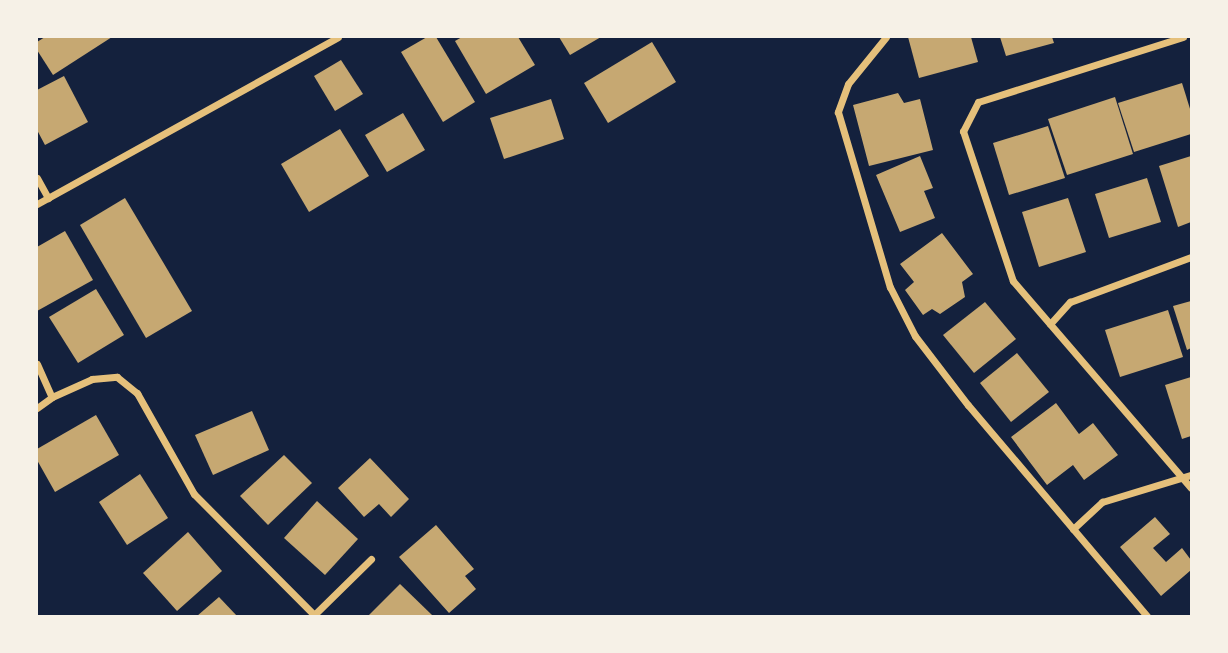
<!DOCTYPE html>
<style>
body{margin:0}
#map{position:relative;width:1228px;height:653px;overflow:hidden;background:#14213d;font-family:"Asap Condensed",sans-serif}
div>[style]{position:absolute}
.building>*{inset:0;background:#c6a872}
.minor>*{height:7px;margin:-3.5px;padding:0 3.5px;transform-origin:3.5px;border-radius:3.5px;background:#e5c07b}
span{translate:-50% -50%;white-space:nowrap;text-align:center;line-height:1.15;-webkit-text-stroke:5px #f6f1e7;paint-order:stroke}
.frame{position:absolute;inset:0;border:38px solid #f6f1e7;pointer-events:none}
</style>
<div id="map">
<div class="building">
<div style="clip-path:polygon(45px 37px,112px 37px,53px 75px,37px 50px,37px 42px)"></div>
<div style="clip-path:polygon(427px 37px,436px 37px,475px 102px,443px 122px,401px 52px)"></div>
<div style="clip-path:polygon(462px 37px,518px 37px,535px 65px,486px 94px,455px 41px)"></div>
<div style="clip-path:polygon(559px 37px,601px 37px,570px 55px)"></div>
<div style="clip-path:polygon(908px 37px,971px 37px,978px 62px,919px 78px)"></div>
<div style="clip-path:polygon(1000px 37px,1052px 37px,1054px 43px,1006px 56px)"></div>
<div style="clip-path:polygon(652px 42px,676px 82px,608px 123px,584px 83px)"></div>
<div style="clip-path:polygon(341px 60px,363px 94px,335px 111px,314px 76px)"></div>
<div style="clip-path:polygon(64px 76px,88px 122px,45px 145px,37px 130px,37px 90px)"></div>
<div style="clip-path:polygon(1182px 83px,1191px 112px,1191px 134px,1134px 152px,1118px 103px)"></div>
<div style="clip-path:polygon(898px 93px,904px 103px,920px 99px,933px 150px,869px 166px,853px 105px)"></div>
<div style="clip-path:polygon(1115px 97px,1133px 154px,1067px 175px,1048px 119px)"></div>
<div style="clip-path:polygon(551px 99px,564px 139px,504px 159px,490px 118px)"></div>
<div style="clip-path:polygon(403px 113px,425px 150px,387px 172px,365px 135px)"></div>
<div style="clip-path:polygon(1048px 126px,1065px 178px,1009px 195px,993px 143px)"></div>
<div style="clip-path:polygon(340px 129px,369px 176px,309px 212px,281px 164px)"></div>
<div style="clip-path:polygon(920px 156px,933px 188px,924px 191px,935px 218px,900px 232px,876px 175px)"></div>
<div style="clip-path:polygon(1191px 156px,1191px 222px,1178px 227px,1159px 166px)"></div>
<div style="clip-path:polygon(1147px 178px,1161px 222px,1109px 238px,1095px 194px)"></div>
<div style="clip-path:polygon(125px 198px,192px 311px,146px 338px,80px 225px)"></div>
<div style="clip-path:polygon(1068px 198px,1086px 252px,1039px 267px,1022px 212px)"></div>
<div style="clip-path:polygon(65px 231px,93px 280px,37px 311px,37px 247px)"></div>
<div style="clip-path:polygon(942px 233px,973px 274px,962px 282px,965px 297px,940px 314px,932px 309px,923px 315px,905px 290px,914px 282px,900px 264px)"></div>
<div style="clip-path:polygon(96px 289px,124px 335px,78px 363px,49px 317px)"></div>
<div style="clip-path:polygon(1191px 301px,1191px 348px,1187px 350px,1173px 306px)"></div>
<div style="clip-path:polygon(985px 302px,1016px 339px,974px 373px,943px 335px)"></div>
<div style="clip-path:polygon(1168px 310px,1183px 357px,1120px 377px,1105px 330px)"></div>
<div style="clip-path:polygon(1017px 353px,1049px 392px,1011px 422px,980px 383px)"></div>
<div style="clip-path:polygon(1191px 377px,1191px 436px,1182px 439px,1165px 385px)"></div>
<div style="clip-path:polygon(1056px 403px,1079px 434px,1093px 423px,1118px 455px,1084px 480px,1073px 465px,1047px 485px,1011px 437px)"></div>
<div style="clip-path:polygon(252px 411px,269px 450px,213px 475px,195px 435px)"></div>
<div style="clip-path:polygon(96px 415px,119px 455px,55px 492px,37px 460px,37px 449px)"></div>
<div style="clip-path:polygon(284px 455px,312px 483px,268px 525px,240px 496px)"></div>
<div style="clip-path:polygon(370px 458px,409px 499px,391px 517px,379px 504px,364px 517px,338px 488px)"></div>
<div style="clip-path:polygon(140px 474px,168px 518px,127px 545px,99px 502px)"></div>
<div style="clip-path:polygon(317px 501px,358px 539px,325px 575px,284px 538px)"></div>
<div style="clip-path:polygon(1155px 517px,1170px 534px,1153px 548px,1166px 562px,1182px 548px,1191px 560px,1191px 570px,1161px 596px,1120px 547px)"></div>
<div style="clip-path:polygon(436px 525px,474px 569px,465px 576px,476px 589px,449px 613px,399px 557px)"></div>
<div style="clip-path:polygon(188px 532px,222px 571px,177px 611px,143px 573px)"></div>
<div style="clip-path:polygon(400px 584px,433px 616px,368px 616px)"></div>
<div style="clip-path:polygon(219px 597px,237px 616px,197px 616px)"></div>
</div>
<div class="minor">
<div style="left:886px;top:37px;width:60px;rotate:129deg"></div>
<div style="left:848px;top:84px;width:30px;rotate:110deg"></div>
<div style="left:838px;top:112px;width:183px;rotate:73.5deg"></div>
<div style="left:890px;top:287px;width:55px;rotate:63deg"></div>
<div style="left:915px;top:336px;width:87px;rotate:52.5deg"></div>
<div style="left:968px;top:405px;width:277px;rotate:49.7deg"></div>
<div style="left:1183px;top:37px;width:215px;rotate:162.4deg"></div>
<div style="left:978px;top:102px;width:33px;rotate:117deg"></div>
<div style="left:963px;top:131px;width:158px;rotate:71.6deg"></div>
<div style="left:1013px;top:281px;width:273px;rotate:49.3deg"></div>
<div style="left:37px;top:178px;width:23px;rotate:61deg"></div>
<div style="left:37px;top:204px;width:344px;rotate:-29deg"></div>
<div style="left:1050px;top:324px;width:30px;rotate:-48deg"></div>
<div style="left:1070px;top:302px;width:129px;rotate:-20.4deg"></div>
<div style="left:37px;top:364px;width:36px;rotate:66deg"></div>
<div style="left:52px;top:397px;width:44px;rotate:-24.2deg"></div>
<div style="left:92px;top:379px;width:25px;rotate:-5deg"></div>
<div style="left:117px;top:377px;width:26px;rotate:39deg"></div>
<div style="left:137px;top:393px;width:116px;rotate:60.6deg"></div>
<div style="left:194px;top:494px;width:172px;rotate:45.2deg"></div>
<div style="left:37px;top:408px;width:19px;rotate:-36deg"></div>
<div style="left:1073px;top:529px;width:40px;rotate:-43deg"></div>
<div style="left:1102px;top:502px;width:93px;rotate:-16.9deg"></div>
<div style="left:314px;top:615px;width:80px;rotate:-44.5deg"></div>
</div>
<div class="frame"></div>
</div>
